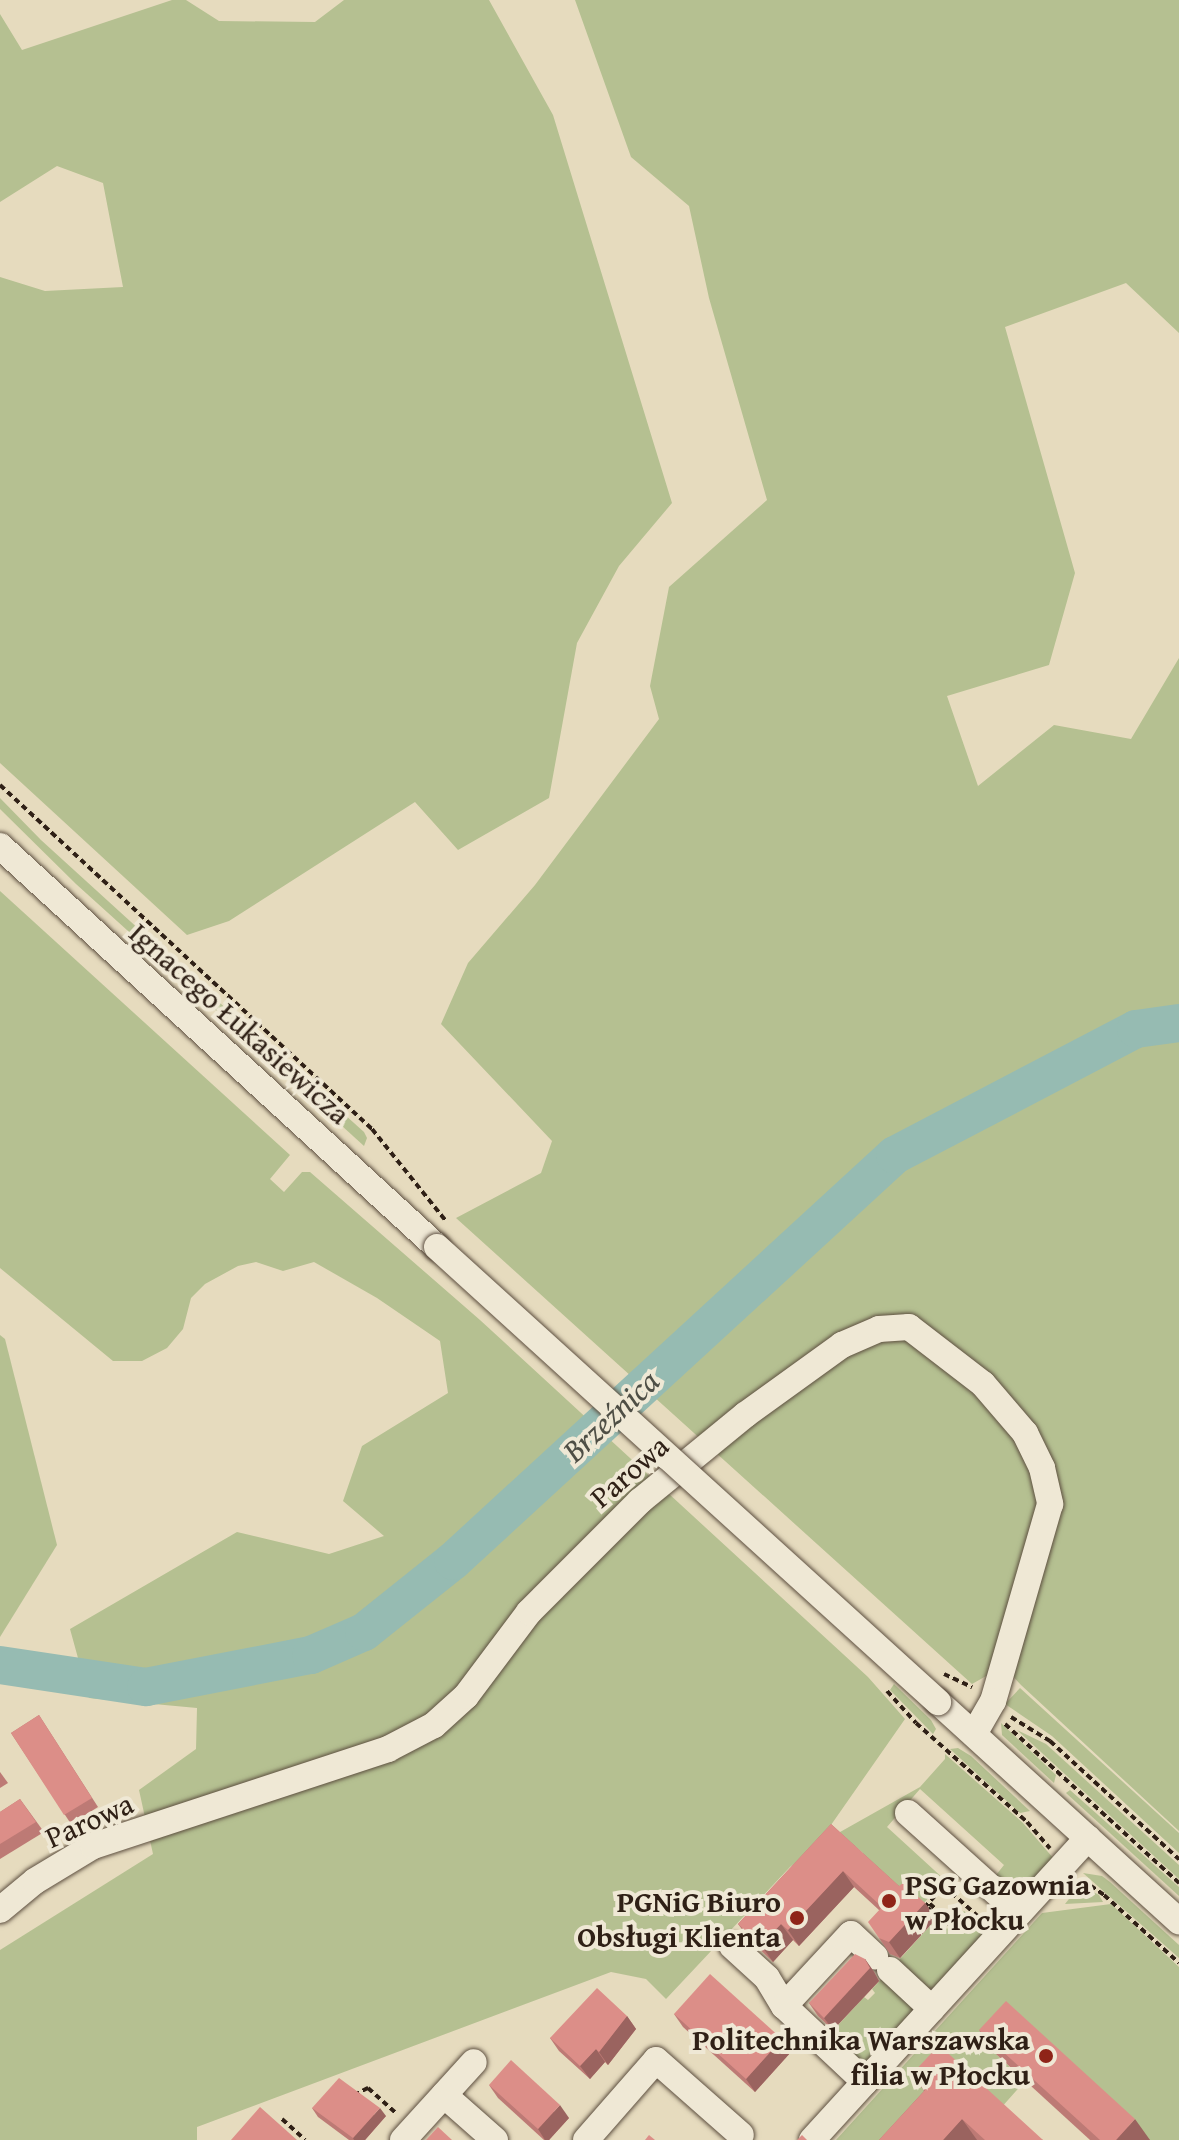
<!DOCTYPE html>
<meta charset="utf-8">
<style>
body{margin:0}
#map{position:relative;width:1179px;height:2140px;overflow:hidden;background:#e6dbbe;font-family:"Gentium Book Plus",serif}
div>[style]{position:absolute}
.green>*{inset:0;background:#b5c091}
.river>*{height:38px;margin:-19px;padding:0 19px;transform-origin:19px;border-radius:19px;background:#96bbb2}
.path>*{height:4px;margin-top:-2px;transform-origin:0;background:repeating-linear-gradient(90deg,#2f2016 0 6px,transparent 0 10px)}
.roads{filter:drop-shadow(0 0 2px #5d4f40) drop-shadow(0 0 2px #5d4f40)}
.minor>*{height:26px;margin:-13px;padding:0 13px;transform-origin:13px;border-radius:13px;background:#efe8d5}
.bridges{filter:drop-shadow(0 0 2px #5d4f40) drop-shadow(0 0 2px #5d4f40)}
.minor-bridge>*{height:26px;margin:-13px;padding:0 13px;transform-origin:13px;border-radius:13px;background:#efe8d5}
.wall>*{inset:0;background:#bd7a75}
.shaded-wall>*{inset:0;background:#9a635f}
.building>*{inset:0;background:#dc8e88}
.dots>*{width:22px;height:22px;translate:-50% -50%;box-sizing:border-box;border:4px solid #efe8d5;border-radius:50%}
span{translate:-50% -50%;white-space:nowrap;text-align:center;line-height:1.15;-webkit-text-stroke:8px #efe8d5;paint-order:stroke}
.street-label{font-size:30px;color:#2f2016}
.poi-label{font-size:30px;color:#2f2016;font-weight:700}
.left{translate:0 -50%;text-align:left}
.right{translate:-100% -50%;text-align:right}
.water-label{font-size:32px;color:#4e4e45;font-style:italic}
</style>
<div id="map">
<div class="green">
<div style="clip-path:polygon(172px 0,186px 0,219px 21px,315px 22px,344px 0,489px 0,553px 115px,672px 503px,619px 566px,577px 643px,549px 798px,458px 850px,415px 802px,229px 921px,187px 935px,0 763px,0 277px,45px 291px,123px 287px,103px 183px,57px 166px,0 202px,0 14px,22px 50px)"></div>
<div style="clip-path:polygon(575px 0,1179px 0,1179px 333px,1126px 283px,1005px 327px,1075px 573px,1049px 665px,947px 696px,978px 786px,1054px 725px,1131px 739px,1179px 658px,1179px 1831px,1021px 1685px,1007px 1670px,1018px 1658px,972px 1684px,456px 1218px,541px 1173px,552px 1141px,441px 1024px,468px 963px,535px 885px,659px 719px,650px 686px,669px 587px,767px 500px,709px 298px,689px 206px,631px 157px)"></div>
<div style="clip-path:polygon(0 798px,41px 840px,287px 1064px,273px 1062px,76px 884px,0 809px)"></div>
<div style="clip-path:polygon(0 891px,290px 1155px,270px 1179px,284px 1192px,302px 1172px,310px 1172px,480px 1320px,868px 1677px,905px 1719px,817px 1845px,920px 1787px,945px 1759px,945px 1754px,1023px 1823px,1054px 1859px,1022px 1891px,1010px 1890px,996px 1875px,1004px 1865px,920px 1789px,887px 1827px,945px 1880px,921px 1906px,860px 1857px,863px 1853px,855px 1846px,809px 1852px,790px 1867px,666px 1999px,646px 1979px,611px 1972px,197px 2127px,197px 2140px,0 2140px,0 1950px,153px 1854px,139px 1790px,196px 1749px,197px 1708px,89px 1698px,70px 1629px,237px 1532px,329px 1554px,384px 1536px,343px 1501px,362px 1446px,448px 1393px,440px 1341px,377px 1298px,314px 1262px,283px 1271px,256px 1262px,238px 1266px,205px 1284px,191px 1298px,183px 1329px,167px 1348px,142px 1361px,113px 1361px,0 1268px)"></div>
<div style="clip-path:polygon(305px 1079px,364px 1132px,367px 1138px,364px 1146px,308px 1095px)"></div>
<div style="clip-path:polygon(0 1335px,5px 1339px,57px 1545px,0 1637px)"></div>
<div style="clip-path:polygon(894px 1684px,931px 1720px,936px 1729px,933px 1734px,890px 1690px)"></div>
<div style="clip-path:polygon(1020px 1688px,1179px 1833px,1179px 1853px,1052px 1736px,1005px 1704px)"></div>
<div style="clip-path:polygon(1001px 1723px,1056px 1775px,1054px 1783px,1002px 1735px)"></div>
<div style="clip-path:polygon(1017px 1730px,1046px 1744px,1179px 1865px,1179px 1879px)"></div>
<div style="clip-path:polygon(958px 1748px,971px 1756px,1030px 1811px,1020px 1813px,950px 1749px)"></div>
<div style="clip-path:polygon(1070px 1790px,1179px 1887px,1179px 1896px,1066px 1793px)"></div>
<div style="clip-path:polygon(1083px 1873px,1102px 1876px,1110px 1882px,1179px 1945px,1179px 1958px)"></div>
<div style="clip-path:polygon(1080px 1885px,1099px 1895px,1103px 1902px,1065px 1904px)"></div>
<div style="clip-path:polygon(1111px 1904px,1179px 1967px,1179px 2140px,1148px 2140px,996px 2054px,1025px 2081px,1000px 2109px,919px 2140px,836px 2140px,1042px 1913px)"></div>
<div style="clip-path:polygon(964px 1911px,987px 1931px,935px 1988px,928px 1989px,899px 1960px,936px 1919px,947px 1929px)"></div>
<div style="clip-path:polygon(883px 1977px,912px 2005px,913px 2010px,868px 2063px,863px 2065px,828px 2036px,864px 1997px,868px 2000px,875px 1993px,872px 1989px)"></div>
</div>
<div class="river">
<div style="left:0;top:1665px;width:148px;rotate:8.6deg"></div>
<div style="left:146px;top:1687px;width:168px;rotate:-11deg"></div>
<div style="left:311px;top:1655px;width:58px;rotate:-23.5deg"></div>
<div style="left:364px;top:1632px;width:114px;rotate:-38.6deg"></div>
<div style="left:453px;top:1561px;width:600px;rotate:-42.57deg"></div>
<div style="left:895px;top:1155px;width:272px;rotate:-27.6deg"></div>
<div style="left:1136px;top:1029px;width:43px;rotate:-7.9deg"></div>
</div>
<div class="path">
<div style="left:0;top:785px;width:507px;rotate:42.76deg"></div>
<div style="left:372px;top:1129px;width:118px;rotate:51.2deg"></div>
<div style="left:944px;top:1674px;width:31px;rotate:25deg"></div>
<div style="left:887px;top:1691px;width:43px;rotate:47.8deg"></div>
<div style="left:916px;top:1723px;width:149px;rotate:41.7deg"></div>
<div style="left:1027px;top:1822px;width:35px;rotate:49deg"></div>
<div style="left:1011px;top:1717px;width:46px;rotate:31.6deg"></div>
<div style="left:1050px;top:1741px;width:175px;rotate:42.5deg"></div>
<div style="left:1005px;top:1724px;width:236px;rotate:42.4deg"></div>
<div style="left:1082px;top:1880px;width:27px;rotate:34deg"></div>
<div style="left:1104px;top:1895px;width:101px;rotate:42.2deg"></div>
<div style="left:924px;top:1908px;width:30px;rotate:-48deg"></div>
<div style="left:944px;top:1886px;width:51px;rotate:41.8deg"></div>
<div style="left:928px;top:1908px;width:25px;rotate:43deg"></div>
<div style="left:946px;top:1925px;width:5px;rotate:-53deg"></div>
<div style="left:949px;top:1921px;width:27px;rotate:-138deg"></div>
<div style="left:354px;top:2095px;width:16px;rotate:-27deg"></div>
<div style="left:368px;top:2088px;width:39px;rotate:42deg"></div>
<div style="left:282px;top:2119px;width:31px;rotate:42deg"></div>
</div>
<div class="roads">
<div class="minor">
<div style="left:0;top:846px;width:593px;rotate:42.54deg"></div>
<div style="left:938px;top:1702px;width:326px;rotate:42.3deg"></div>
<div style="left:908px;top:1813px;width:149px;rotate:42deg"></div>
<div style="left:0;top:1910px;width:45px;rotate:-39.6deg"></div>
<div style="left:35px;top:1881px;width:68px;rotate:-31.1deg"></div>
<div style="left:93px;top:1846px;width:311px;rotate:-18.2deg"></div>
<div style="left:388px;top:1749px;width:52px;rotate:-27.6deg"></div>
<div style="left:434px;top:1725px;width:43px;rotate:-42.2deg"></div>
<div style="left:466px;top:1696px;width:105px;rotate:-53.1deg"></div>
<div style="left:529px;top:1612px;width:157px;rotate:-45deg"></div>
<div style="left:640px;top:1501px;width:136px;rotate:-39.3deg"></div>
<div style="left:745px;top:1415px;width:120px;rotate:-35.8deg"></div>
<div style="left:842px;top:1345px;width:40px;rotate:-23.4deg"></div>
<div style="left:879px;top:1329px;width:30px;rotate:-4deg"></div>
<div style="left:909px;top:1327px;width:93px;rotate:37.6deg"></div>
<div style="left:983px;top:1384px;width:65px;rotate:49.4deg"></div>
<div style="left:1025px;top:1433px;width:39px;rotate:64deg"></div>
<div style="left:1042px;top:1468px;width:37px;rotate:77deg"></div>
<div style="left:1050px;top:1504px;width:205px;rotate:106.1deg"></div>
<div style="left:993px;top:1701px;width:38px;rotate:120deg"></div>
<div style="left:732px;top:1946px;width:47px;rotate:42.4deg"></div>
<div style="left:767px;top:1978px;width:33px;rotate:59deg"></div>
<div style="left:890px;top:1970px;width:57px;rotate:42.9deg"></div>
<div style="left:865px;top:2082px;width:111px;rotate:-136.8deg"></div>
<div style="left:784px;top:2006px;width:98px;rotate:-47.1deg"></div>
<div style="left:851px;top:1934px;width:33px;rotate:43deg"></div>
<div style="left:444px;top:2095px;width:68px;rotate:41.4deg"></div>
<div style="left:403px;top:2140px;width:105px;rotate:-47.7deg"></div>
<div style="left:586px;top:2140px;width:106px;rotate:-48.8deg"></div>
<div style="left:656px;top:2060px;width:113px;rotate:41.4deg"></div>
<div style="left:812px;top:2140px;width:409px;rotate:-47.6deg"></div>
</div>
</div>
<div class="bridges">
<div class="minor-bridge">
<div style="left:437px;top:1247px;width:677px;rotate:42.25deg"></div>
</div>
</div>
<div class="wall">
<div style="clip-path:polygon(39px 1715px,98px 1807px,71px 1824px,11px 1733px)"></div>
<div style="clip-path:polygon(0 1772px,8px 1783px,0 1788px)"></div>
<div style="clip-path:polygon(20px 1799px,44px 1832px,0 1859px,0 1812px)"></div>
<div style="clip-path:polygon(831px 1824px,899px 1886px,925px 1903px,936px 1919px,900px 1958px,890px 1954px,879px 1938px,879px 1910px,854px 1887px,799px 1946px,793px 1940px,773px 1962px,750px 1940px,738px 1924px)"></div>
<div style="clip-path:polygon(865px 1959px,874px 1972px,879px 1981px,833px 2030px,818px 2016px,809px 2003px)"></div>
<div style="clip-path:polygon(674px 2014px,782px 2039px,791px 2052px,755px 2092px,683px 2027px)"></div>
<div style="clip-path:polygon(627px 2016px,636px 2029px,608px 2065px,605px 2062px,590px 2079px,559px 2051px,550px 2038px)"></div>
<div style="clip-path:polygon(979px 2030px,1150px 2140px,1090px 2140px,996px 2054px)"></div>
<div style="clip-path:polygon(912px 2074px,1043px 2140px,879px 2140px,924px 2091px)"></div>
<div style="clip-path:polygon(489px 2085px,569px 2118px,549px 2140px,544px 2140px,498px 2098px)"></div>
<div style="clip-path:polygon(312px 2108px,386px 2116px,365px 2140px,349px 2140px,318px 2117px)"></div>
</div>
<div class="shaded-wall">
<div style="clip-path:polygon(843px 1871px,854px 1887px,799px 1946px,788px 1930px)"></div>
<div style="clip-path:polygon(925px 1903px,936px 1919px,900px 1958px,889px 1942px)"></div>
<div style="clip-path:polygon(781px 1924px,793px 1940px,773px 1962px,761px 1945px)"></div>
<div style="clip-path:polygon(865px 1959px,874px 1972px,879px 1981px,833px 2030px,824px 2018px)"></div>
<div style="clip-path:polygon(627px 2016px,636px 2029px,608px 2065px,599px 2052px)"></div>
<div style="clip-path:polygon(782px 2039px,791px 2052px,755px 2092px,746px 2079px)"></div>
<div style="clip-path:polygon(596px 2049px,605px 2062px,590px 2079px,580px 2066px)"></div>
<div style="clip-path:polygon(560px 2105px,569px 2118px,549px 2140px,545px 2140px,538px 2129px)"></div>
<div style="clip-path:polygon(380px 2108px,386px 2116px,365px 2140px,354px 2140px,353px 2138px)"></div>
<div style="clip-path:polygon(962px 2119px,977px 2140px,943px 2140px)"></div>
<div style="clip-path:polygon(1135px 2119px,1150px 2140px,1116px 2140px)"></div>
</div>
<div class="building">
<div style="clip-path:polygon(39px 1715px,92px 1798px,64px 1815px,11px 1733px)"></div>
<div style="clip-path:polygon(20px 1799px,36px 1822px,0 1844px,0 1812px)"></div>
<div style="clip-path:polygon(831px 1824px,899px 1886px,903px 1883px,925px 1903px,889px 1942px,879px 1938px,868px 1922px,882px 1907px,843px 1871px,788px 1930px,781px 1924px,761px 1945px,738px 1924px)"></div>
<div style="clip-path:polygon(855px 1954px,865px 1959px,870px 1968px,824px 2018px,809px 2003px)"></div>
<div style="clip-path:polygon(710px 1974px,782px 2039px,746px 2079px,674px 2014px)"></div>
<div style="clip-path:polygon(597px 1988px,627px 2016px,599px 2052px,596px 2049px,580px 2066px,550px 2038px)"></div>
<div style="clip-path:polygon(1006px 2001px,1135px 2119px,1116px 2140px,1100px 2140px,979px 2030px)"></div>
<div style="clip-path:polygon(939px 2045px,1043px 2140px,985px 2140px,962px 2119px,943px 2140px,879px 2140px,927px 2088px,912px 2074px)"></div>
<div style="clip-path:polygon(511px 2060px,560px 2105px,538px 2129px,489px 2085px)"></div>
<div style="clip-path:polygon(339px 2078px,380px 2108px,353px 2138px,312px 2108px)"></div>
<div style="clip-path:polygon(260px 2107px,297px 2140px,231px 2140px)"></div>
<div style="clip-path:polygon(438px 2127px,452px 2140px,426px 2140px)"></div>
<div style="clip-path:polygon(649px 2135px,655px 2140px,645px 2140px)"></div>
<div style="clip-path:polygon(802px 2135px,807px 2140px,797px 2140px)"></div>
</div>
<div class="dots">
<div style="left:889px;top:1901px;background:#8f2418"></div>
<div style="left:797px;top:1918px;background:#8f2418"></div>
<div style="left:1046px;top:2056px;background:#8f2418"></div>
</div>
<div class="street-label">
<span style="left:240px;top:1023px;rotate:42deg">Ignacego Łukasiewicza</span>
<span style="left:629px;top:1471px;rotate:-41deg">Parowa</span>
<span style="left:89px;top:1820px;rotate:-24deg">Parowa</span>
</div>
<div class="poi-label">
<span class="left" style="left:905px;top:1901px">PSG Gazownia<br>w Płocku</span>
<span class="right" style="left:781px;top:1918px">PGNiG Biuro<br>Obsługi Klienta</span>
<span class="right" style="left:1030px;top:2056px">Politechnika Warszawska<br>filia w Płocku</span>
</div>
<div class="water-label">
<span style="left:611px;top:1416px;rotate:-43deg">Brzeźnica</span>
</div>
</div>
